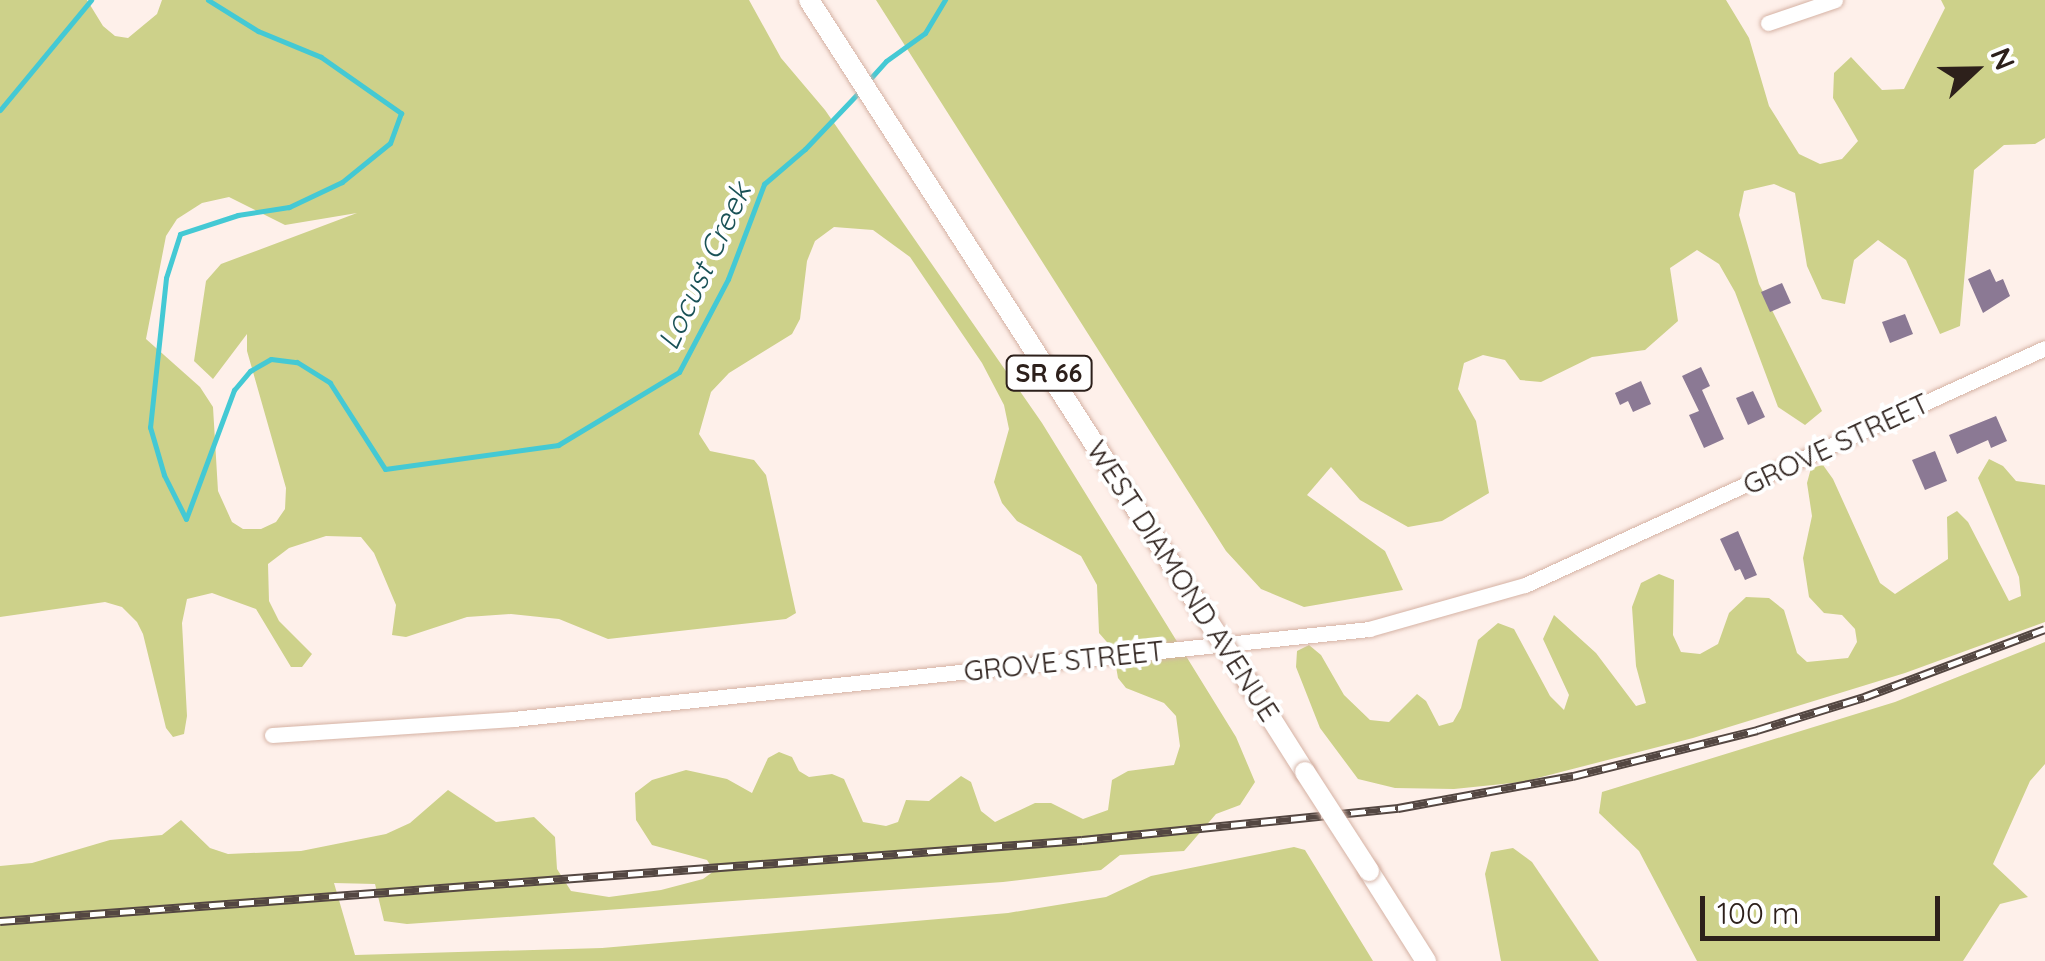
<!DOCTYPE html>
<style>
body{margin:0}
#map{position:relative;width:2045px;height:961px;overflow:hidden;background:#fef0ea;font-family:Quicksand,sans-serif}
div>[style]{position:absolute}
.green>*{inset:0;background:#cdd18a}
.stream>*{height:5px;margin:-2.5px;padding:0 2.5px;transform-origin:2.5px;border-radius:2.5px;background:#44c9d4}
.building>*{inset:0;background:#8b7994}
.roads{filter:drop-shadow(0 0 2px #d5b2a4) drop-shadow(0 0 2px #d5b2a4)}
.minor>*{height:15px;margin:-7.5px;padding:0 7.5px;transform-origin:7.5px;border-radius:7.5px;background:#fff}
.major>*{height:20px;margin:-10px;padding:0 10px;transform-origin:10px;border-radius:10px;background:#fff}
.rail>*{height:9px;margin-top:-4.5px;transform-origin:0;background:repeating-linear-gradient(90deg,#fff 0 15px,#544742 0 30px);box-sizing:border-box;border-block:2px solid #544742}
.bridges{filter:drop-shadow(0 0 2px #d5b2a4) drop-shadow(0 0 2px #d5b2a4)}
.major-bridge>*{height:20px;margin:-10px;padding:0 10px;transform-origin:10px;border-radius:10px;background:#fff}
span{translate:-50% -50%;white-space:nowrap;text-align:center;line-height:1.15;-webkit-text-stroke:8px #fff;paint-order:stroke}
.shield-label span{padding:2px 8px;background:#fff;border:2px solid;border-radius:8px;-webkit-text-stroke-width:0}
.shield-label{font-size:25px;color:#2d201b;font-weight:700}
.street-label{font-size:28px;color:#2d201b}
.water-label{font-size:30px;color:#1a5257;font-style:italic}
.north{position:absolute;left:1925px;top:20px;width:100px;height:100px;-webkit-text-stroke:8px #fff;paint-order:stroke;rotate:68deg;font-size:28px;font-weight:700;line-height:40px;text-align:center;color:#2d201b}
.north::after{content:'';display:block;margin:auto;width:35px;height:45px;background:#2d201b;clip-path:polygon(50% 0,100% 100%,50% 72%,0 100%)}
.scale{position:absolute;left:1700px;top:896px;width:240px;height:45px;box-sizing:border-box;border:5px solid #2d201b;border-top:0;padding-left:12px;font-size:30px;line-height:35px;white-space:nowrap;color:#2d201b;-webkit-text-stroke:8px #fff;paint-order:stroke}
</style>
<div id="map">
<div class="green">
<div style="clip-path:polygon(evenodd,0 0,87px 0,103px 26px,115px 36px,128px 38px,157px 14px,162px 0,749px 0,781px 58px,825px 110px,1042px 423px,1236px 737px,1255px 782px,1240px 805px,1216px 814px,1184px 851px,1120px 855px,1101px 870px,1003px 882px,407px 924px,384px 921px,375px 884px,334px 883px,355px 955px,602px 948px,1008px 913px,1106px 897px,1151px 876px,1294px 847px,1305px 850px,1373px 961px,0 961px,0 866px,32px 863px,110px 840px,162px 835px,181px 820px,210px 848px,228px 854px,301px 851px,386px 834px,410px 823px,448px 790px,496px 822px,534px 817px,555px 837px,557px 869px,571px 891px,609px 897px,661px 890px,703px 879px,714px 871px,707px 860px,652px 845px,636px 820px,635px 793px,652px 780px,686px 770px,727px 779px,752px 793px,768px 758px,779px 752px,792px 757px,799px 771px,809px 777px,832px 774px,844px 779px,863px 822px,886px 826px,898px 822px,906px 800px,929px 801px,961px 776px,971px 782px,981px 811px,995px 822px,1035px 803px,1051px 803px,1083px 819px,1108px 810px,1112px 780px,1128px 771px,1174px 765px,1180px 746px,1176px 716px,1164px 703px,1126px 688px,1118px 678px,1113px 649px,1099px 633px,1097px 585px,1081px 556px,1017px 521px,1002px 503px,994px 482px,1009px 429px,1004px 405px,982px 363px,910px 257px,873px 230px,834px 227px,815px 241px,807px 261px,800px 319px,792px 334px,729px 373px,711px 392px,699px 434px,710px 451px,754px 460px,766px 475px,796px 613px,786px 619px,608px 639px,559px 619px,511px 614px,467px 617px,406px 637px,392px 635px,396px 605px,374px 553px,361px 537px,326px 536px,289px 548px,268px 564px,269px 601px,279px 621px,312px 654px,302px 667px,291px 667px,256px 609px,212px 593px,187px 599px,182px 623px,187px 716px,184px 734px,173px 737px,166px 728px,143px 634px,137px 622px,122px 607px,105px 602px,0 617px,0 0,229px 197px,285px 225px,357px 213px,221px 264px,206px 281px,194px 361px,213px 379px,247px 334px,247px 351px,286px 488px,285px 509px,276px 522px,261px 529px,243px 529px,232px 522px,218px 491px,213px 407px,200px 387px,146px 339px,166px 236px,177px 219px,202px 203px,229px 197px)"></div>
<div style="clip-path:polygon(876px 0,1726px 0,1749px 38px,1769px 106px,1799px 154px,1820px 164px,1842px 159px,1858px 141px,1833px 98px,1834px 73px,1851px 57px,1882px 90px,1904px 89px,1945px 8px,1941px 0,2045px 0,2045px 138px,2035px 144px,2004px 145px,1974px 170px,1960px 326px,1940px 334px,1906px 260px,1878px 240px,1854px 260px,1845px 304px,1822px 299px,1807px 266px,1795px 193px,1774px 184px,1744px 191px,1739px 215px,1759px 284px,1822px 411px,1805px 425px,1778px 407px,1735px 292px,1719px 264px,1697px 250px,1670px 268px,1678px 321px,1645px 350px,1592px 357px,1541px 382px,1520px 380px,1505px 360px,1483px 355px,1464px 363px,1458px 389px,1476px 421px,1489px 493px,1442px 521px,1408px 527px,1360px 500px,1331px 467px,1307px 495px,1385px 551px,1403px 590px,1304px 607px,1261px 589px,1226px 551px)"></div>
<div style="clip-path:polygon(1989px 459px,2003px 466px,2016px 481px,2045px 485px,2045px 622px,1905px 673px,1693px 738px,1522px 782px,1454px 789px,1395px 788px,1358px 779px,1320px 728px,1296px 667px,1297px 651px,1309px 645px,1321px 655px,1344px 695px,1370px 720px,1389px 722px,1417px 694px,1426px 701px,1439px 726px,1453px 722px,1461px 708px,1478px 640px,1498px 623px,1514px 629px,1550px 696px,1564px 710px,1569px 695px,1543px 639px,1554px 615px,1596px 653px,1636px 706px,1646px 703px,1636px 666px,1632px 607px,1641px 583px,1659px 574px,1674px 580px,1673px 635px,1681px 652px,1700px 654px,1718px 644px,1729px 613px,1746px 597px,1769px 598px,1784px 610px,1797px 653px,1807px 662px,1848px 658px,1857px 642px,1855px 629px,1842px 615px,1824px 613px,1809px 597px,1803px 558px,1812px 516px,1807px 483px,1811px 468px,1823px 465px,1833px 479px,1880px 583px,1895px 594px,1948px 559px,1947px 517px,1957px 511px,1968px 522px,2009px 601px,2021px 596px,2019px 577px,1978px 478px)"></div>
<div style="clip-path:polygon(2045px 642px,2045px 764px,2030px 781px,1993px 864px,2028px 897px,2000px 904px,1963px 961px,1697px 961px,1639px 851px,1599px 813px,1602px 792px,1895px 702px)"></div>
<div style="clip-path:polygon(1513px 848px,1532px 862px,1599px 961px,1501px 961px,1485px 874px,1491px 852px)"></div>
</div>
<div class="stream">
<div style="left:208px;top:0;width:59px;rotate:31.8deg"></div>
<div style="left:258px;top:31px;width:68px;rotate:22.4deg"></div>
<div style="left:321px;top:57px;width:98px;rotate:35deg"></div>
<div style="left:401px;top:113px;width:32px;rotate:110deg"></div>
<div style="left:390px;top:143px;width:62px;rotate:140.9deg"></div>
<div style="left:342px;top:182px;width:59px;rotate:154.7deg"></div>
<div style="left:289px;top:207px;width:52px;rotate:171.1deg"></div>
<div style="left:238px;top:215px;width:61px;rotate:161.9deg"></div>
<div style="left:180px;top:234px;width:46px;rotate:107.7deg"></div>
<div style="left:166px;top:278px;width:150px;rotate:96.1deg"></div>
<div style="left:150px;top:427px;width:50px;rotate:73.7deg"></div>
<div style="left:164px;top:475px;width:49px;rotate:63.4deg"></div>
<div style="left:186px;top:519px;width:138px;rotate:-69.6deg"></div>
<div style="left:234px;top:390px;width:25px;rotate:-50deg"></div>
<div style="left:250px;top:371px;width:24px;rotate:-30deg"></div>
<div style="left:271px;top:359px;width:26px;rotate:7deg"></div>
<div style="left:297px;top:362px;width:39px;rotate:32deg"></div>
<div style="left:330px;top:383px;width:102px;rotate:57.4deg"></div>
<div style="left:385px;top:469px;width:175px;rotate:-7.9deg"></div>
<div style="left:558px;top:445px;width:141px;rotate:-31.1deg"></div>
<div style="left:679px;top:372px;width:105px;rotate:-62.2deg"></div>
<div style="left:728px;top:279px;width:102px;rotate:-69.2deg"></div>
<div style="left:764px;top:184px;width:54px;rotate:-40.5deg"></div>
<div style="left:805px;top:149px;width:79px;rotate:-46.5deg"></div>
<div style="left:869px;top:80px;width:25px;rotate:-48deg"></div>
<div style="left:886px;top:61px;width:48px;rotate:-35.7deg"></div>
<div style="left:925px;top:33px;width:39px;rotate:-59deg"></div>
<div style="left:0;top:110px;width:143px;rotate:-50.4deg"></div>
</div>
<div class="building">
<div style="clip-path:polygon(1990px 269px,1996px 282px,2003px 279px,2010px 296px,1983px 313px,1968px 279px)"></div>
<div style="clip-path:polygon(1782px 283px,1791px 303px,1770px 312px,1761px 292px)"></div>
<div style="clip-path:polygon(1905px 314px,1913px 334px,1890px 343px,1882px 322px)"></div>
<div style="clip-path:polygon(1701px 367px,1710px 386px,1702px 390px,1724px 439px,1704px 448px,1689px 415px,1699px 411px,1682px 376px)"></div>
<div style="clip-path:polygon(1641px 381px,1651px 404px,1633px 412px,1628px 401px,1620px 405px,1615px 393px)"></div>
<div style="clip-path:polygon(1753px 391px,1765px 417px,1748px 425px,1736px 398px)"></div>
<div style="clip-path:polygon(1996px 416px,2007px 441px,1991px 448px,1988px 440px,1957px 454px,1949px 435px)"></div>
<div style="clip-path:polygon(1935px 451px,1947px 481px,1925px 490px,1912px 460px)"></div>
<div style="clip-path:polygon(1738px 531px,1757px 575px,1745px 580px,1740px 569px,1735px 571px,1720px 539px)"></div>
</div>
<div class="roads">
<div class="minor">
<div style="left:1768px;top:23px;width:71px;rotate:-18.9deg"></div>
<div style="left:272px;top:735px;width:242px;rotate:-3.8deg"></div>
<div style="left:513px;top:719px;width:861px;rotate:-6deg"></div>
<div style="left:1369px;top:629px;width:162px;rotate:-15.8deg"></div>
<div style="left:1525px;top:585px;width:571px;rotate:-24.5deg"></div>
</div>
<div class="major">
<div style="left:809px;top:0;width:725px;rotate:57.27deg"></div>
<div style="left:1250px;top:685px;width:103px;rotate:57.7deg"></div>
<div style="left:1369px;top:871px;width:107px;rotate:57.7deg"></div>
</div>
</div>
<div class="rail">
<div style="left:0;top:921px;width:1085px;rotate:-4.28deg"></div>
<div style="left:1082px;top:840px;width:318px;rotate:-5.8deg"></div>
<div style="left:1398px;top:808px;width:178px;rotate:-10.4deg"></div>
<div style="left:1573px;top:776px;width:190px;rotate:-14deg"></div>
<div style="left:1757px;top:730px;width:112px;rotate:-17.1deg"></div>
<div style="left:1864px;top:697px;width:193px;rotate:-20.6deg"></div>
</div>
<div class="bridges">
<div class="major-bridge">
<div style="left:1201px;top:610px;width:90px;rotate:56.8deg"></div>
<div style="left:1305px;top:772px;width:118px;rotate:57.1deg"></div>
</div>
</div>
<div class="shield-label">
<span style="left:1049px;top:373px">SR 66</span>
</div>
<div class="street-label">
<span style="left:1836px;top:444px;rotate:-25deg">GROVE STREET</span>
<span style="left:1183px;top:581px;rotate:57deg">WEST DIAMOND AVENUE</span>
<span style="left:1064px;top:661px;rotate:-6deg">GROVE STREET</span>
</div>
<div class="water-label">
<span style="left:704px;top:266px;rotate:-65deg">Locust Creek</span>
</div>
<div class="north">N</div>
<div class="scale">100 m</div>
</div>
